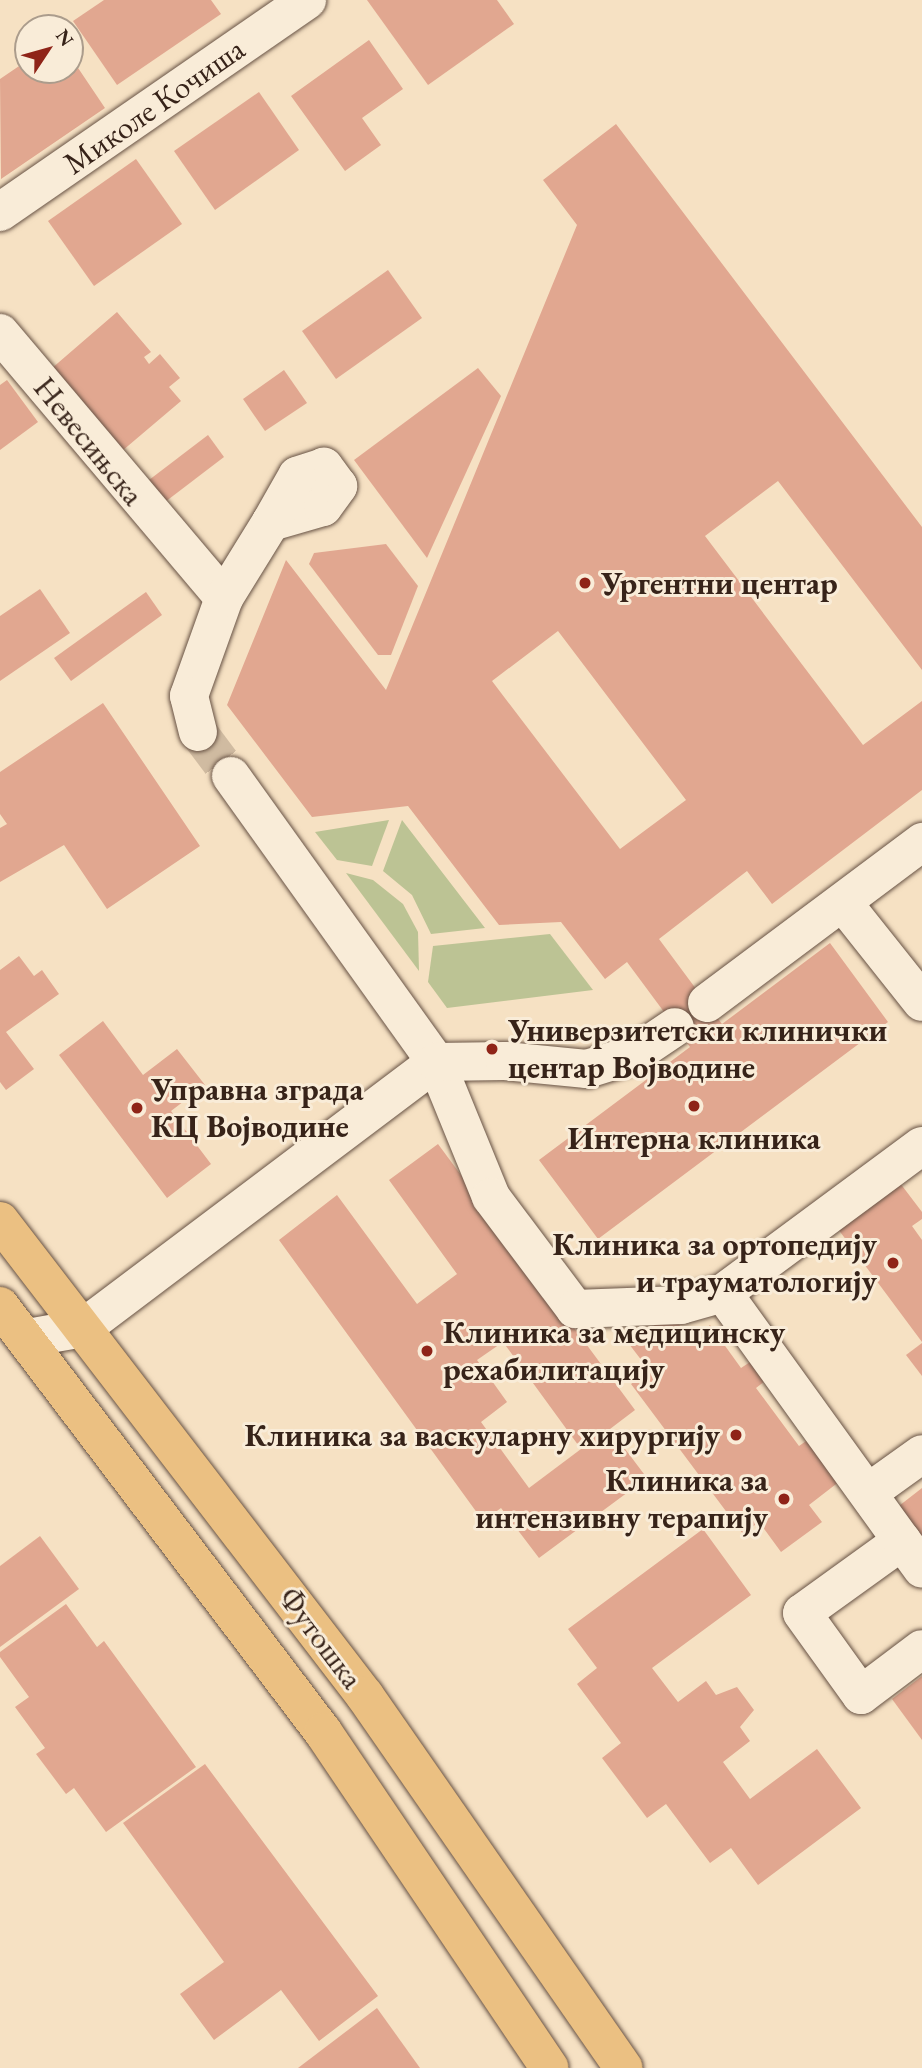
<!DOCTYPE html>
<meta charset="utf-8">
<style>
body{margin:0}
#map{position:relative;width:922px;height:2068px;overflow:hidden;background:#f6e1c3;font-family:"EB Garamond",serif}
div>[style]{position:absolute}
.green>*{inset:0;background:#bcc394}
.building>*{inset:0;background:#e1a790}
.minor-tunnel>*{height:38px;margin-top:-19px;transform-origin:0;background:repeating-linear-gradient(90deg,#d0bba1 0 38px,transparent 0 57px)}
.roads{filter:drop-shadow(0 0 2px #675244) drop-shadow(0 0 2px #675244)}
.minor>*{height:38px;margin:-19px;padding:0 19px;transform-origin:19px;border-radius:19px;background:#f9ecd8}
.major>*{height:38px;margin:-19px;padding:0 19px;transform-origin:19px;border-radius:19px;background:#ebc082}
.dots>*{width:19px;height:19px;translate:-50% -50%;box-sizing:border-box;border:4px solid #f9ecd8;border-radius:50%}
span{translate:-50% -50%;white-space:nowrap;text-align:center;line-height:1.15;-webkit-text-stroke:6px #f9ecd8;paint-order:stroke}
.street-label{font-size:32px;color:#372319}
.poi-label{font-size:32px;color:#372319;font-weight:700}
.left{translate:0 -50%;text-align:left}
.right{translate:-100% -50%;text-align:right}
.north{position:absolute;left:14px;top:14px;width:70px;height:70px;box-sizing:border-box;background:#f9ecd8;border:2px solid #ab9c8c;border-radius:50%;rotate:54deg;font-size:19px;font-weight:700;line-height:28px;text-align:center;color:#372319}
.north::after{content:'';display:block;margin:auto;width:24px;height:32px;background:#8f2418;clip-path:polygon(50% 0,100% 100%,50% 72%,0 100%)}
</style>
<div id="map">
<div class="green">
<div style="clip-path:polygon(389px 820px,372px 866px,337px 860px,315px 832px)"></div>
<div style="clip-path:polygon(402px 820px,485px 928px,431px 934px,412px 895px,383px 871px)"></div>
<div style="clip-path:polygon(346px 873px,373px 880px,403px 904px,418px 932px,419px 971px)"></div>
<div style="clip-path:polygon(550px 934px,593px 990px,447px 1008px,428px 982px,433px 946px)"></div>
</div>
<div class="building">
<div style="clip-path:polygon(104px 0,211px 0,221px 14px,117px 85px,73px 21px)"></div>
<div style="clip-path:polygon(367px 0,497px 0,514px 24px,428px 85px)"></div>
<div style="clip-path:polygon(369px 40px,403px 89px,362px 118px,381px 145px,345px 171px,291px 96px)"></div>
<div style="clip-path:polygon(70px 56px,105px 108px,1px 179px,0 79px,28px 60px,28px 70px,70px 70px)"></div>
<div style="clip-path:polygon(259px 92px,299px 150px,215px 210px,174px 151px)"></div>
<div style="clip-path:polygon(evenodd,616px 124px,922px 527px,922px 670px,778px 481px,705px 536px,863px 745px,922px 701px,922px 790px,772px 904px,747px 871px,659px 939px,722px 1024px,830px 943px,888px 1022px,598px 1239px,539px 1160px,690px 1047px,627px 962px,605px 979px,561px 922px,499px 925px,408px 806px,312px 817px,227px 705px,286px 560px,386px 690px,577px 225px,543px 180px,616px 124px,558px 631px,686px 800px,620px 849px,492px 681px,558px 631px)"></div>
<div style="clip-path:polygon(136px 159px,182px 224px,94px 286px,48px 221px)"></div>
<div style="clip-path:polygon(388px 270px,422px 318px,336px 379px,302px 331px)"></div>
<div style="clip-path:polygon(117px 312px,151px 352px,144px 357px,149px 364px,160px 354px,180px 378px,169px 387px,181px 401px,122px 451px,51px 369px)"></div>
<div style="clip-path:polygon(478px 368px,501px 396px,427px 558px,354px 460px)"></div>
<div style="clip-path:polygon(284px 370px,307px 403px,265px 431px,243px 399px)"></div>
<div style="clip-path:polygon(7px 380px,38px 422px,0 450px,0 385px)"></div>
<div style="clip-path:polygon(208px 435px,224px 457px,165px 502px,149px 480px)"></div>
<div style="clip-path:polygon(386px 544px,418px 586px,391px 655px,378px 655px,309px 564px,314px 553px)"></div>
<div style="clip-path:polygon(40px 589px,70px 633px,0 681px,0 616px)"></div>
<div style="clip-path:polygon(146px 592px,162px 615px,71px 681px,54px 658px)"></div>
<div style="clip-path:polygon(103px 703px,200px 846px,107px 909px,64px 845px,0 882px,0 828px,7px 824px,0 814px,0 772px)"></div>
<div style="clip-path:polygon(19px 956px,34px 976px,42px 970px,59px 994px,6px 1032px,34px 1069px,6px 1090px,0 1082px,0 970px)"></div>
<div style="clip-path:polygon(103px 1021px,143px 1075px,177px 1049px,205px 1085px,171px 1111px,211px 1164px,167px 1198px,59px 1055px)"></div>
<div style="clip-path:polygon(evenodd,438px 1144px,635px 1410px,610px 1429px,647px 1478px,539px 1558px,501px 1508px,483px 1521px,279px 1240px,337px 1195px,417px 1304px,457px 1274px,389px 1180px,438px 1144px,503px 1342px,581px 1449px,529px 1488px,481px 1422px,507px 1402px,477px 1360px,503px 1342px)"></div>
<div style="clip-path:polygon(900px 1183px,922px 1212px,922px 1219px,912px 1226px,922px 1240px,922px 1342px,838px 1229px)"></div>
<div style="clip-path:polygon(671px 1313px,690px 1340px,710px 1325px,741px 1368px,756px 1358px,770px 1377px,756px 1388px,799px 1446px,809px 1439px,840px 1481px,809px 1505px,822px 1522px,781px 1552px,759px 1522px,743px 1534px,631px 1384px,649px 1370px,629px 1344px)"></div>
<div style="clip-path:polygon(922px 1343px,922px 1376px,906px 1355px)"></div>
<div style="clip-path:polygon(922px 1488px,922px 1546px,895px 1509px)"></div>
<div style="clip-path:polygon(703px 1529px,751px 1595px,652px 1668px,678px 1702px,706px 1681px,716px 1695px,737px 1687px,754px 1710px,740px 1727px,750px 1741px,723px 1762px,750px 1799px,817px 1749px,861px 1808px,758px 1885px,731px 1848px,710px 1863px,666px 1804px,647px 1818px,602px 1758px,621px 1743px,577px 1684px,597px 1668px,568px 1629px)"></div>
<div style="clip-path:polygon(40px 1536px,79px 1589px,0 1647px,0 1566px)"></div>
<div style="clip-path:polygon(66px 1604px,97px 1647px,104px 1641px,196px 1767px,106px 1832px,74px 1788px,66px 1794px,36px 1754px,45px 1748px,15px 1707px,29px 1697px,0 1657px,0 1652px)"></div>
<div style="clip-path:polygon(922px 1676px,922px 1740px,892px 1699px)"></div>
<div style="clip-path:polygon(205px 1764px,378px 1996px,319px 2041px,281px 1990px,214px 2040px,180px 1994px,224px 1962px,123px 1823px)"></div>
<div style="clip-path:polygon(377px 2008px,420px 2068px,298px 2068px)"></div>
</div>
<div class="minor-tunnel">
<div style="left:198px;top:732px;width:55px;rotate:53.1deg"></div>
</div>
<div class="roads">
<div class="minor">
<div style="left:0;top:212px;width:373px;rotate:-34.6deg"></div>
<div style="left:0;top:333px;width:347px;rotate:49.8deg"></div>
<div style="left:224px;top:598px;width:104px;rotate:109.7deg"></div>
<div style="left:189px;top:696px;width:37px;rotate:76deg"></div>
<div style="left:224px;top:598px;width:89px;rotate:-58.3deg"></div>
<div style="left:271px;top:522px;width:54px;rotate:-16.1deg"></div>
<div style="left:323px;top:507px;width:26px;rotate:-54deg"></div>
<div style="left:338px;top:486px;width:24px;rotate:-126deg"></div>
<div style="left:324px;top:467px;width:28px;rotate:162deg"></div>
<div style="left:297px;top:476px;width:53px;rotate:119.5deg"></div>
<div style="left:231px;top:776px;width:352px;rotate:54.4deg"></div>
<div style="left:436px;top:1062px;width:146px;rotate:67.8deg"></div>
<div style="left:491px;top:1197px;width:140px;rotate:53.1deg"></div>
<div style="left:575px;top:1309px;width:106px;rotate:-2.2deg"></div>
<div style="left:681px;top:1305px;width:44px;rotate:-15.9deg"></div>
<div style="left:723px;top:1293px;width:247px;rotate:-36.5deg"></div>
<div style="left:844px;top:904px;width:125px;rotate:51.5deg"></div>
<div style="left:707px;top:1003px;width:269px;rotate:-36.8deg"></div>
<div style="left:723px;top:1293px;width:306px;rotate:54.2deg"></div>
<div style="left:902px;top:1541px;width:123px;rotate:144.2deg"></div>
<div style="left:802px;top:1613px;width:101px;rotate:54.3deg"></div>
<div style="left:861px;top:1695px;width:76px;rotate:-37deg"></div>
<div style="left:27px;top:1338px;width:57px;rotate:-10.1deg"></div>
<div style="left:83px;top:1328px;width:442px;rotate:-37deg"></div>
<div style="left:436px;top:1062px;width:69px;rotate:-0.8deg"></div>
<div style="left:505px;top:1061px;width:82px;rotate:5.6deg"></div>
<div style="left:587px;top:1069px;width:50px;rotate:-17.4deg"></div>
<div style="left:635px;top:1054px;width:48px;rotate:-34deg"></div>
<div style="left:869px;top:1492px;width:65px;rotate:-35.6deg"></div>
<div style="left:902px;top:1541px;width:34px;rotate:54deg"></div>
</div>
<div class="major">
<div style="left:0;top:1221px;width:599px;rotate:52.46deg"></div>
<div style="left:365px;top:1696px;width:453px;rotate:55.2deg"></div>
<div style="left:0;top:1306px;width:535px;rotate:52.83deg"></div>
<div style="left:323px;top:1732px;width:405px;rotate:56deg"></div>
</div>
</div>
<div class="dots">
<div style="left:585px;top:583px;background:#8f2418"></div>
<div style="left:492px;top:1049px;background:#8f2418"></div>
<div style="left:694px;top:1106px;background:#8f2418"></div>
<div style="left:137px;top:1108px;background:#8f2418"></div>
<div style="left:893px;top:1263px;background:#8f2418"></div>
<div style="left:427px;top:1351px;background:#8f2418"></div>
<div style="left:736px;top:1435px;background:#8f2418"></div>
<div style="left:784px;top:1499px;background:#8f2418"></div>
</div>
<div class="street-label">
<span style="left:154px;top:106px;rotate:-35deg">Миколе Кочиша</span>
<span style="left:89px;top:441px;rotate:51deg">Невесињска</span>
<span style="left:321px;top:1638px;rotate:53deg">Футошка</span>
</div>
<div class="poi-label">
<span class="left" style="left:601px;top:583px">Ургентни центар</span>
<span class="left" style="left:508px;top:1049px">Универзитетски клинички<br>центар Војводине</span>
<span class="left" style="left:151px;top:1108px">Управна зграда<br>КЦ Војводине</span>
<span style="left:694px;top:1138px">Интерна клиника</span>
<span class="right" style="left:877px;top:1263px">Клиника за ортопедију<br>и трауматологију</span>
<span class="left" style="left:443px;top:1351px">Клиника за медицинску<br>рехабилитацију</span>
<span class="right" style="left:720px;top:1435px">Клиника за васкуларну хирургију</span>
<span class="right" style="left:768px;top:1499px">Клиника за<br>интензивну терапију</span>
</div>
<div class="north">N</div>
</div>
